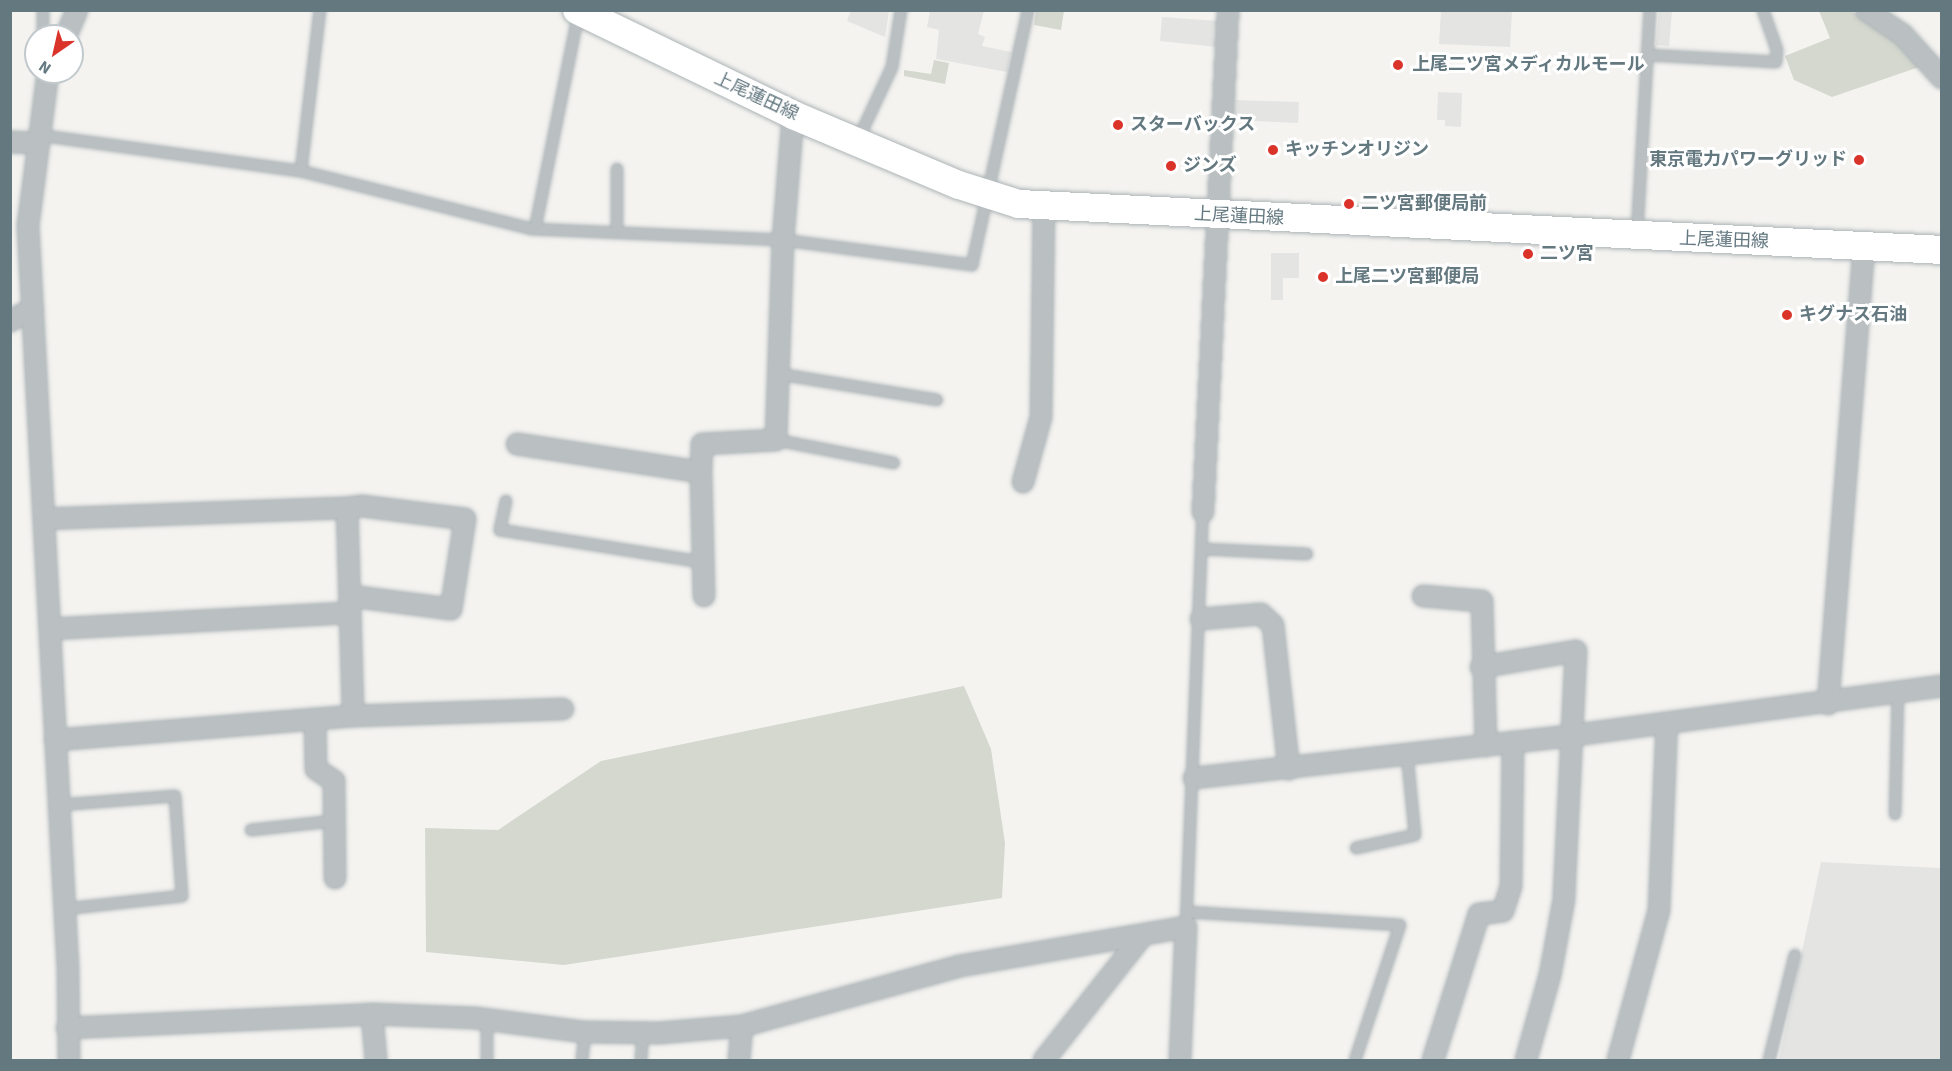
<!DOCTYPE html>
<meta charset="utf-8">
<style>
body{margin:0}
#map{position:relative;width:1952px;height:1071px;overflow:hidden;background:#f4f3f0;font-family:"Source Sans 3","Noto Sans JP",sans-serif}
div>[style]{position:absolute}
.built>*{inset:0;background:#e4e5e3}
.green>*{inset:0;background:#d4d8cf}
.roads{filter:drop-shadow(0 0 2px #adb4b7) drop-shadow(0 0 2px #adb4b7)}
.service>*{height:10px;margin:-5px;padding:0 5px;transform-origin:5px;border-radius:5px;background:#bac0c2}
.minor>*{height:20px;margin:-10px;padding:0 10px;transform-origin:10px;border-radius:10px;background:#bac0c2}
.secondary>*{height:28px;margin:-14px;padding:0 14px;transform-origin:14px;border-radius:14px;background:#fff}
.dots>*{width:16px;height:16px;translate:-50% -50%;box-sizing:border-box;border:3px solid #fff;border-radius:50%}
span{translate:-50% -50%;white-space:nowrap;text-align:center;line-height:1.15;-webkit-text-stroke:6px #fff;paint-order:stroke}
.poi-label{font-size:18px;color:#647880;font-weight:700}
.left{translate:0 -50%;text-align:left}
.right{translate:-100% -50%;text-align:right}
.street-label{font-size:18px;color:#647880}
.frame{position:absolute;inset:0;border:12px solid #647880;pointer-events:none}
.north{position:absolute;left:24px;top:24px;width:60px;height:60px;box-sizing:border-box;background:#fff;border:2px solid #c1c9cc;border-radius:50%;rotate:214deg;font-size:16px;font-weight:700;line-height:24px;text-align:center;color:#647880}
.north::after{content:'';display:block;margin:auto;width:21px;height:27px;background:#da332a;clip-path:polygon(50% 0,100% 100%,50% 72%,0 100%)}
</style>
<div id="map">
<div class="built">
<div style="clip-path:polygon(851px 10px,889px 11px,885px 37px,847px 21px)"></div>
<div style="clip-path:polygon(930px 11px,984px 11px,978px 34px,985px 37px,982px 46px,1011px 52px,1007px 72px,936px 59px,939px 30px,927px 27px)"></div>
<div style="clip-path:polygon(1441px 11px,1512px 11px,1510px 47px,1439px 44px)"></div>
<div style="clip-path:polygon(1659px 11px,1672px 11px,1669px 46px,1656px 45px)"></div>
<div style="clip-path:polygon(1162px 17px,1218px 21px,1217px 47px,1160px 41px)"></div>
<div style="clip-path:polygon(1438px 92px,1462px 93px,1461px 127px,1445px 126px,1445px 120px,1437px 120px)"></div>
<div style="clip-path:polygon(1233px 100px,1299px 102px,1298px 123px,1232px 120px)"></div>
<div style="clip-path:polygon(1271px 253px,1299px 253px,1299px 278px,1283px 278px,1283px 300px,1271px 300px)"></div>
<div style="clip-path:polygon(1821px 862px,1941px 868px,1941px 1060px,1779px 1060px)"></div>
</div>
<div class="green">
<div style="clip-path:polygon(1036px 11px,1064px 11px,1061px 30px,1034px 25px)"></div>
<div style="clip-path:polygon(1819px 11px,1851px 11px,1885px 32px,1922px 66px,1832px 97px,1794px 80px,1785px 56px,1830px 38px)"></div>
<div style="clip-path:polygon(934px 60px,949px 63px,945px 84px,904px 76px,904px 70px,931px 74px)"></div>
<div style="clip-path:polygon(964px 686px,991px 749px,1005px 843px,1002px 898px,564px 965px,426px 952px,425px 828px,498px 830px,601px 761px)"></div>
</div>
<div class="roads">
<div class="service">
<div style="left:43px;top:10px;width:26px;rotate:90deg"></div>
<div style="left:1647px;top:55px;width:129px;rotate:3.1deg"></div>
<div style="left:1776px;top:62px;width:12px;rotate:-85deg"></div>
<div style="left:1777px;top:50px;width:42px;rotate:-109.3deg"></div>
<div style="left:37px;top:135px;width:266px;rotate:7.8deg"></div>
<div style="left:301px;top:171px;width:238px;rotate:14.1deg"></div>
<div style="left:532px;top:229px;width:251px;rotate:2.5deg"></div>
<div style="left:783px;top:240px;width:191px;rotate:7.5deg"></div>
<div style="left:972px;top:265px;width:261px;rotate:-77.6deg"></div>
<div style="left:857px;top:142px;width:83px;rotate:-65deg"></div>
<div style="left:892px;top:67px;width:58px;rotate:-81deg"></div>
<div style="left:617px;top:169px;width:63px;rotate:90deg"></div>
<div style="left:301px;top:171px;width:162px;rotate:-83.3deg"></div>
<div style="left:535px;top:229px;width:222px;rotate:-78.6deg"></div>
<div style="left:1637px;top:234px;width:224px;rotate:-86.7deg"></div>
<div style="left:779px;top:374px;width:160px;rotate:9.3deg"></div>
<div style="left:776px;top:440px;width:120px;rotate:11deg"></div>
<div style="left:506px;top:501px;width:30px;rotate:102deg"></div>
<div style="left:500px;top:530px;width:206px;rotate:9deg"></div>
<div style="left:1202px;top:549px;width:105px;rotate:2.7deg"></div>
<div style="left:59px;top:805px;width:116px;rotate:-4.4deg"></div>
<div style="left:175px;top:796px;width:100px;rotate:86deg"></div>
<div style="left:182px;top:896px;width:118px;rotate:173.7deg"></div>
<div style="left:1895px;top:814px;width:121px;rotate:-88.6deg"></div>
<div style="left:251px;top:830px;width:83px;rotate:-6.2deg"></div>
<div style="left:1356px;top:848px;width:60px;rotate:-12.4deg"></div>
<div style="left:1415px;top:835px;width:81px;rotate:-95.6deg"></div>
<div style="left:1187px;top:912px;width:213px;rotate:3.5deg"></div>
<div style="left:1400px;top:925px;width:142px;rotate:108.4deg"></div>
<div style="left:1186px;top:927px;width:415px;rotate:-87.7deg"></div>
<div style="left:487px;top:1060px;width:41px;rotate:-90deg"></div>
<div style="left:582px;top:1060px;width:28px;rotate:-84deg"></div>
<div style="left:641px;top:1060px;width:27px;rotate:-86deg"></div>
<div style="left:1769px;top:1060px;width:108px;rotate:-76.1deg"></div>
</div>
<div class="minor">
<div style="left:1866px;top:10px;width:45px;rotate:34deg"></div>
<div style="left:1903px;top:35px;width:58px;rotate:47.8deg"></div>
<div style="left:66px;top:36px;width:28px;rotate:-67deg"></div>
<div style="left:48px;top:72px;width:154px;rotate:97.4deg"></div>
<div style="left:28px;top:225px;width:745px;rotate:86.92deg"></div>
<div style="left:68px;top:969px;width:91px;rotate:89.4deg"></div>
<div style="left:10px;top:142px;width:26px;rotate:2deg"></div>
<div style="left:10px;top:321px;width:26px;rotate:-29deg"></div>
<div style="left:517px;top:444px;width:186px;rotate:8.7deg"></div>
<div style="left:701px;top:472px;width:28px;rotate:-88deg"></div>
<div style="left:702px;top:444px;width:74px;rotate:-3.1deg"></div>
<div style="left:776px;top:440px;width:200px;rotate:-88deg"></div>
<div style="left:783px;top:240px;width:125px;rotate:-85.4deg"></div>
<div style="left:701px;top:472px;width:124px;rotate:88.6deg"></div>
<div style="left:1023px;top:482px;width:67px;rotate:-74.5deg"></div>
<div style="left:1041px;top:417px;width:209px;rotate:-89.2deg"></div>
<div style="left:347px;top:508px;width:15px;rotate:-8deg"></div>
<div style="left:362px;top:506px;width:104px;rotate:7.2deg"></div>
<div style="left:465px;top:519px;width:91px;rotate:98.8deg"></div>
<div style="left:451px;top:609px;width:102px;rotate:-172.7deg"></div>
<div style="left:1203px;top:512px;width:503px;rotate:-87.15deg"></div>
<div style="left:44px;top:519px;width:303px;rotate:-2.1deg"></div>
<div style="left:347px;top:508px;width:208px;rotate:88.3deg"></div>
<div style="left:353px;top:716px;width:299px;rotate:175.4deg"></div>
<div style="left:1423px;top:596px;width:59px;rotate:4.8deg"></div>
<div style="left:1482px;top:601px;width:145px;rotate:88.4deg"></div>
<div style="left:1201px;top:619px;width:60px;rotate:-4.8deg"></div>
<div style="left:1261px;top:614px;width:16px;rotate:43deg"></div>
<div style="left:1273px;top:625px;width:145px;rotate:83.7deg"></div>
<div style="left:50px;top:629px;width:300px;rotate:-3.1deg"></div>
<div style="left:1481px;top:667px;width:96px;rotate:-9.6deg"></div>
<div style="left:1576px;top:651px;width:248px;rotate:92.8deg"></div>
<div style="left:1564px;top:899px;width:77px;rotate:100.4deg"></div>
<div style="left:1550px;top:975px;width:88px;rotate:105.8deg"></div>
<div style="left:1828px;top:704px;width:458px;rotate:-85.5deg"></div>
<div style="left:353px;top:716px;width:210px;rotate:-1.9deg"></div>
<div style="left:315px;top:719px;width:50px;rotate:88.9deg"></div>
<div style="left:316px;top:769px;width:22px;rotate:34deg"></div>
<div style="left:334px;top:781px;width:97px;rotate:89.4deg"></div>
<div style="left:1194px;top:778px;width:383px;rotate:-6.4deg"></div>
<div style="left:1575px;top:735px;width:370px;rotate:-7.6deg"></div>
<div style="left:372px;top:1014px;width:103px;rotate:2.2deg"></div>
<div style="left:475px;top:1018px;width:111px;rotate:7.3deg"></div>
<div style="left:585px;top:1032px;width:74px;rotate:0.8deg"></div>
<div style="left:659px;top:1033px;width:83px;rotate:-4.8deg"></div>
<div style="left:742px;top:1026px;width:226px;rotate:-15.4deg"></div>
<div style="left:960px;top:966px;width:229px;rotate:-9.8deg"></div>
<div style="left:1186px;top:927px;width:133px;rotate:92.6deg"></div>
<div style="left:67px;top:1028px;width:305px;rotate:-2.6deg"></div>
<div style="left:372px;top:1014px;width:46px;rotate:85deg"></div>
<div style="left:739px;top:1060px;width:34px;rotate:-85deg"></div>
<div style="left:1044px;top:1060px;width:159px;rotate:-51.6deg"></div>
<div style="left:1433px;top:1060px;width:153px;rotate:-72.5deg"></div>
<div style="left:1479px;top:914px;width:24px;rotate:-7deg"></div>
<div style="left:1503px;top:911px;width:26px;rotate:-72deg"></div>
<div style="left:1511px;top:886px;width:144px;rotate:-89.2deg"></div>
<div style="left:1618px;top:1060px;width:156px;rotate:-74.7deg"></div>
<div style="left:1659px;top:910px;width:187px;rotate:-87.6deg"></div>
</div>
<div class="secondary">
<div style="left:577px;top:10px;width:240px;rotate:25.9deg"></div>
<div style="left:793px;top:115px;width:180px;rotate:22.9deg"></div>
<div style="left:959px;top:185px;width:63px;rotate:17.6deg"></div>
<div style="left:1019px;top:204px;width:924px;rotate:2.85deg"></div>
</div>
</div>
<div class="dots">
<div style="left:1398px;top:65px;background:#da332a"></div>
<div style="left:1118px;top:125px;background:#da332a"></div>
<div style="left:1273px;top:150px;background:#da332a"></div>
<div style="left:1859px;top:160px;background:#da332a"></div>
<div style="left:1171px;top:166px;background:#da332a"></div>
<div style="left:1349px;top:204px;background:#da332a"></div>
<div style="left:1528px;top:254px;background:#da332a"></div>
<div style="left:1323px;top:277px;background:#da332a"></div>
<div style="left:1787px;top:315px;background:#da332a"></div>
</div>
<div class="poi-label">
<span class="left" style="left:1412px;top:65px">上尾二ツ宮メディカルモール</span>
<span class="left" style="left:1130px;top:125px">スターバックス</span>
<span class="left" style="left:1285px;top:150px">キッチンオリジン</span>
<span class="right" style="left:1847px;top:160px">東京電力パワーグリッド</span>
<span class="left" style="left:1183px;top:166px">ジンズ</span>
<span class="left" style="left:1361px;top:204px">二ツ宮郵便局前</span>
<span class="left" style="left:1540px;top:254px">二ツ宮</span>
<span class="left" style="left:1335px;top:277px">上尾二ツ宮郵便局</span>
<span class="left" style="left:1799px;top:315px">キグナス石油</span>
</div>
<div class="street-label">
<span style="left:756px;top:97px;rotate:25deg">上尾蓮田線</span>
<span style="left:1239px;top:217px;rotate:3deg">上尾蓮田線</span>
<span style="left:1724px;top:241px;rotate:2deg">上尾蓮田線</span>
</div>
<div class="frame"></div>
<div class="north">N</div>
</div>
